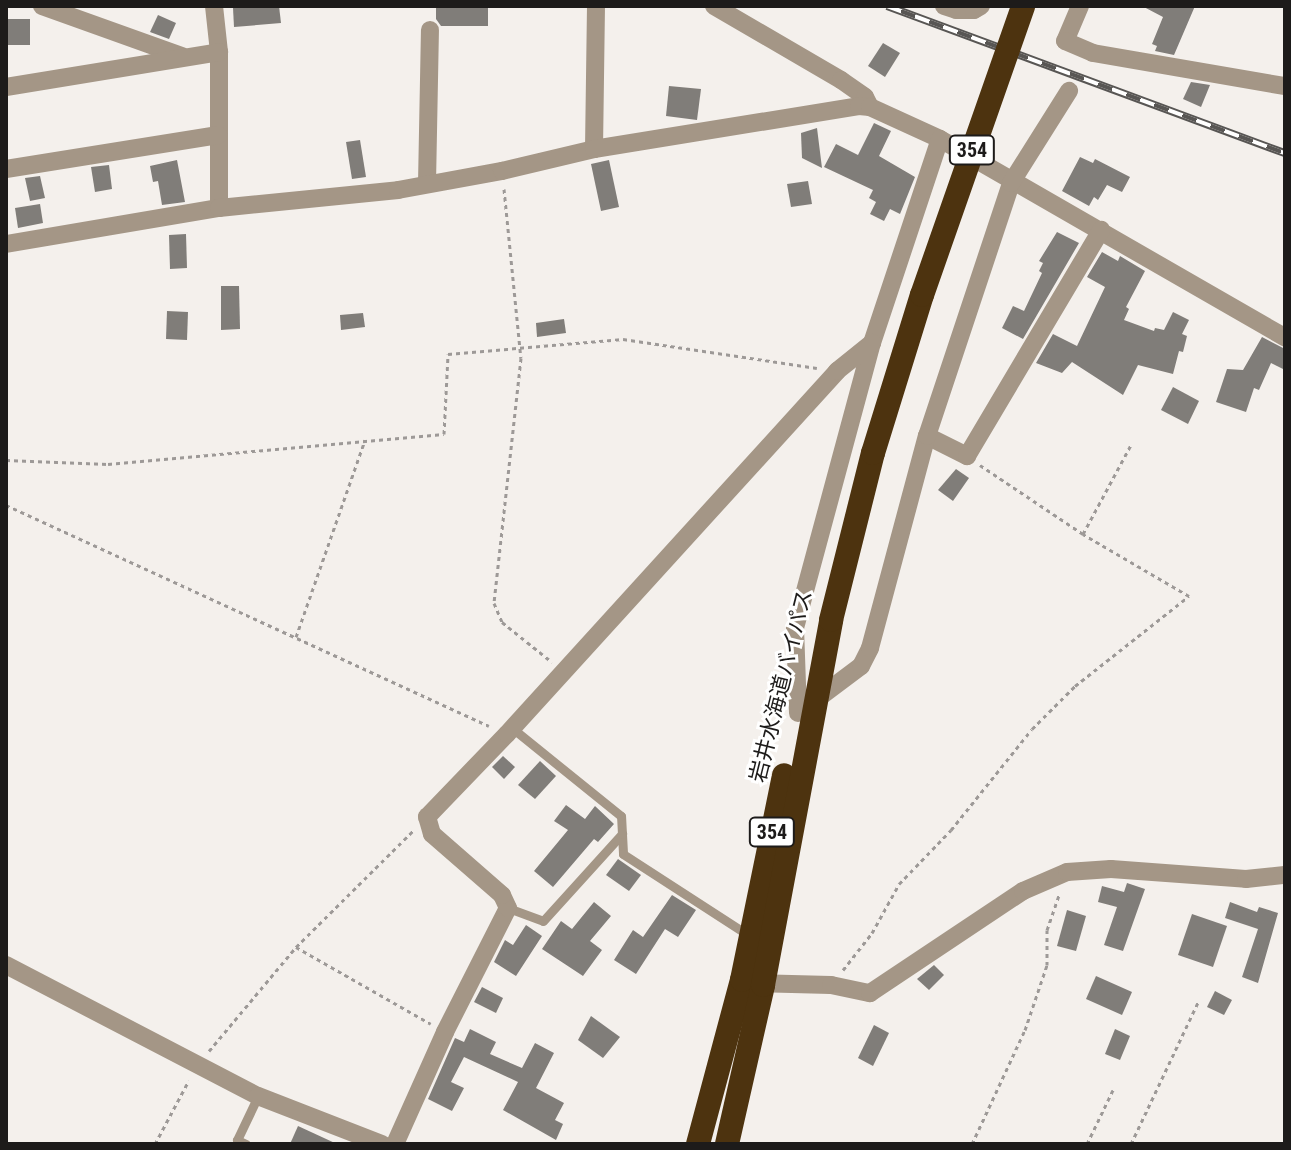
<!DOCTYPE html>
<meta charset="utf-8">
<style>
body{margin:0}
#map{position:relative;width:1291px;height:1150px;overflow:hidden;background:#f4f0ec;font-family:"Roboto Condensed","Noto Sans JP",sans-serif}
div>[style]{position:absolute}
.building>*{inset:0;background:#807d79}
.path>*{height:3px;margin-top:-1.5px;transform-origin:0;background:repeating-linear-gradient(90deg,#9d9997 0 4px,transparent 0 8px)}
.lane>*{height:9px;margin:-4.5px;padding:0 4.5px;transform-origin:4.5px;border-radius:4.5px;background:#a49686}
.street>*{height:18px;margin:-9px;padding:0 9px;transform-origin:9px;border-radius:9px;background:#a49686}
.highway>*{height:24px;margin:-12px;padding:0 12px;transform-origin:12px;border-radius:12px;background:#4d330f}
.rail>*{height:8px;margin-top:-4px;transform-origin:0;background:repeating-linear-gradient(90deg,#fff 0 15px,#585654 0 30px);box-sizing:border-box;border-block:2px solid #585654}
.highway-bridge>*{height:24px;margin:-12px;padding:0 12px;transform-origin:12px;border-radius:12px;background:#4d330f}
span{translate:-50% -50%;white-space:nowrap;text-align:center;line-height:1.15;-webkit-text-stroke:6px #fff;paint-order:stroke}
.shield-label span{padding:2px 6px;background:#fff;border:2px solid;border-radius:6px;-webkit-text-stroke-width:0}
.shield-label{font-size:20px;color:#1d1b1a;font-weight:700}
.street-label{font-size:22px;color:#1d1b1a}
.frame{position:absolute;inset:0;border:8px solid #1d1b1a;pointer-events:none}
</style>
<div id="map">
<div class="building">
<div style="clip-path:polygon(279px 6px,281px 23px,234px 27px,233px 8px)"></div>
<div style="clip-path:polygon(436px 6px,488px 6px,488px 26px,441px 26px,436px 19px)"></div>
<div style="clip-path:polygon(1142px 6px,1195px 6px,1174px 55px,1155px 51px,1157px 46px,1152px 44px,1163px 17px)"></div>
<div style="clip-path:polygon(158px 15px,176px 23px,169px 39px,150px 32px)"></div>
<div style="clip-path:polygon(7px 19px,30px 19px,30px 45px,7px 45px)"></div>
<div style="clip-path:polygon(883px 43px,900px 53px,885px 77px,868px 66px)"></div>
<div style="clip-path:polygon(1191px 82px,1210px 85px,1201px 107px,1183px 99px)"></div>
<div style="clip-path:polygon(669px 86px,701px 89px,697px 120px,666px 116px)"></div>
<div style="clip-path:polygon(874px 123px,891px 131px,879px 156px,915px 177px,900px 214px,890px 209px,884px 221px,870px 214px,876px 202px,869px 198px,873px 190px,824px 167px,836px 144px,858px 155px)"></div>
<div style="clip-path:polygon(817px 128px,822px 168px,802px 158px,801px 133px)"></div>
<div style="clip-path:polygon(360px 140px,366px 177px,352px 179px,346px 142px)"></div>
<div style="clip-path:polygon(1080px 157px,1093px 163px,1095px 159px,1130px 177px,1122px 192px,1107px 185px,1098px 200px,1094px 197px,1089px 206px,1062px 191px)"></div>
<div style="clip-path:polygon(177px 160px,185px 202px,162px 205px,158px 181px,153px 182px,150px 166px)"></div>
<div style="clip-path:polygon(609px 160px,619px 207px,601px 211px,591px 164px)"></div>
<div style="clip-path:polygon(109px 165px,112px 189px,95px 192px,91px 167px)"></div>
<div style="clip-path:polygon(40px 176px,45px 198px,30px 201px,25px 178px)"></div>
<div style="clip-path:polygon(808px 181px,812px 204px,791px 207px,787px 184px)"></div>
<div style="clip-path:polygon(40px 204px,43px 223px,18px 228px,15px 208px)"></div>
<div style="clip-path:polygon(1057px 232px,1079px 243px,1023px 339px,1002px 328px,1013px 306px,1024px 311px,1042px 273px,1039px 271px,1043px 263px,1039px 261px)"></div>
<div style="clip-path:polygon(186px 234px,187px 268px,170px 269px,169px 235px)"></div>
<div style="clip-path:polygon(1102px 252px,1118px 261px,1120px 256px,1145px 271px,1126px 307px,1129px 309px,1124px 320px,1154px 331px,1155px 328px,1164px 330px,1173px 312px,1189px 320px,1182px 334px,1187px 336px,1183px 352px,1179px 351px,1173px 374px,1138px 365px,1123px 395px,1072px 362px,1062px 373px,1036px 363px,1053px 334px,1077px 346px,1105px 287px,1087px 277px)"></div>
<div style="clip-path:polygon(221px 286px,239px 286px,240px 329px,221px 330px)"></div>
<div style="clip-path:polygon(167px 311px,188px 312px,187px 340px,166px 339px)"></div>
<div style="clip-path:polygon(363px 313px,365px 327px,341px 330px,340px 315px)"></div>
<div style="clip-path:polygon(564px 319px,566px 333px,537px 337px,536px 323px)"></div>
<div style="clip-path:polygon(1262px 337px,1285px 349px,1285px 370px,1271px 363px,1259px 390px,1254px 388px,1246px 412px,1216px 402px,1227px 369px,1243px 370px)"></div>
<div style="clip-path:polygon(1173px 387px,1199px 401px,1188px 424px,1161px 410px)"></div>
<div style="clip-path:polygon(956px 469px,969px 478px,953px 501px,938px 490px)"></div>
<div style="clip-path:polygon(503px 756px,515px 767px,504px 779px,492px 767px)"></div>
<div style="clip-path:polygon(540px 761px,556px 776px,535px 799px,518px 785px)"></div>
<div style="clip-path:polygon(566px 805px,585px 819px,595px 806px,614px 824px,598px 842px,594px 839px,553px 887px,534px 871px,568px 830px,554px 821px)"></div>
<div style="clip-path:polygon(618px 859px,641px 875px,629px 891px,606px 875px)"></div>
<div style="clip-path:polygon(1127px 883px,1145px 889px,1123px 951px,1104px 945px,1117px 907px,1098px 902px,1102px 886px,1124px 892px)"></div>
<div style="clip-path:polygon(672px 895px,696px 910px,678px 937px,665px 929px,636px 974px,614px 960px,633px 930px,643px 937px)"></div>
<div style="clip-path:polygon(594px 902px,611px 916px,590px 941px,602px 950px,583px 976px,542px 949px,561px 921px,572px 929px)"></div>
<div style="clip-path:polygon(1230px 902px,1257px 912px,1259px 907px,1278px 913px,1258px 983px,1242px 977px,1258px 929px,1225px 918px)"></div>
<div style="clip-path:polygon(1067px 910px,1086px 916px,1076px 951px,1057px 946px)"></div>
<div style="clip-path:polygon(1192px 914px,1227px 926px,1213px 967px,1178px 955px)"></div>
<div style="clip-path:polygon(526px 925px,542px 936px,516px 976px,494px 962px,505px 940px,513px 945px)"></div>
<div style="clip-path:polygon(934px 965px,944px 975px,929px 990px,917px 979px)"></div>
<div style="clip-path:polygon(1096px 976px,1132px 992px,1122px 1015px,1086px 999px)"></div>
<div style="clip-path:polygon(482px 987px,503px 998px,496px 1013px,474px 1002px)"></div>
<div style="clip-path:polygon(1215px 991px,1232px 1000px,1224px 1015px,1207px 1007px)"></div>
<div style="clip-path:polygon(591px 1016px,620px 1037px,603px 1058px,578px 1040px)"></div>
<div style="clip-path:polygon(874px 1025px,889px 1033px,873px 1066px,858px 1058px)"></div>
<div style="clip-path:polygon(470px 1029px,496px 1042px,490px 1054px,522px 1068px,535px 1043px,554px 1053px,536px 1088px,564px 1103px,555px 1120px,563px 1124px,556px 1140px,503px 1110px,518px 1082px,464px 1057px,451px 1082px,464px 1088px,452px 1111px,428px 1099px,455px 1038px,464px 1042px)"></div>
<div style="clip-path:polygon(1115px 1029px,1130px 1036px,1120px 1060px,1105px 1054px)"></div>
<div style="clip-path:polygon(298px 1126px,337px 1144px,290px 1144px)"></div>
</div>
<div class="path">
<div style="left:504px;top:189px;width:170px;rotate:84.3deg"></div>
<div style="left:521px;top:358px;width:246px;rotate:96.3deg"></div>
<div style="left:494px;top:603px;width:21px;rotate:67deg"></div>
<div style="left:502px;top:622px;width:64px;rotate:38.7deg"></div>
<div style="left:6px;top:460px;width:102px;rotate:2.2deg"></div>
<div style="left:108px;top:464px;width:337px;rotate:-5.1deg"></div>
<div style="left:444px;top:434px;width:80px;rotate:-87.1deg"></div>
<div style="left:448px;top:354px;width:176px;rotate:-4.9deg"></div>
<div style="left:623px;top:339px;width:196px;rotate:8.5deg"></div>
<div style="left:6px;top:505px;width:531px;rotate:24.59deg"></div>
<div style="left:1083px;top:534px;width:103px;rotate:-61.7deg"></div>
<div style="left:296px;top:637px;width:209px;rotate:-70.7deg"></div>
<div style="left:296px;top:947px;width:155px;rotate:29.7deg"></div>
<div style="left:843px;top:970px;width:47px;rotate:-51.9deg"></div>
<div style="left:872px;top:933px;width:56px;rotate:-61.1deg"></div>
<div style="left:899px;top:884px;width:75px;rotate:-46.1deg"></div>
<div style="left:951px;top:830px;width:129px;rotate:-51.3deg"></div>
<div style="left:1032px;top:729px;width:61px;rotate:-45deg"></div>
<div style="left:1075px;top:686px;width:145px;rotate:-38.3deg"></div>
<div style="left:1189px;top:596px;width:123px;rotate:-149.7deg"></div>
<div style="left:1083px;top:534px;width:124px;rotate:-146.2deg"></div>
<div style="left:209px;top:1051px;width:136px;rotate:-50.1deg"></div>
<div style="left:296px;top:947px;width:165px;rotate:-44.8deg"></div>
<div style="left:155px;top:1144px;width:72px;rotate:-62deg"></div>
<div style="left:972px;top:1144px;width:126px;rotate:-65.1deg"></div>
<div style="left:1025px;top:1030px;width:69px;rotate:-71.3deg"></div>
<div style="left:1047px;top:965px;width:35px;rotate:-90deg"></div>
<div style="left:1047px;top:930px;width:37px;rotate:-71deg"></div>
<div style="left:1087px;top:1144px;width:60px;rotate:-64.3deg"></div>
<div style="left:1131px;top:1144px;width:157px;rotate:-64.7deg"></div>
</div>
<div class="lane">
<div style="left:622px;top:834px;width:20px;rotate:87deg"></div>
<div style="left:623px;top:854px;width:149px;rotate:32.9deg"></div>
<div style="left:508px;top:908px;width:37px;rotate:20deg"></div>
<div style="left:543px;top:921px;width:118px;rotate:-47.8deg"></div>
<div style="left:622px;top:834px;width:18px;rotate:-93deg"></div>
<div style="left:621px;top:816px;width:140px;rotate:-141.1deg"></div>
<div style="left:246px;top:1144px;width:10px;rotate:-156deg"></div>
<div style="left:237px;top:1140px;width:49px;rotate:-64.5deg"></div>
</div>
<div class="street">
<div style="left:42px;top:6px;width:149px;rotate:19.7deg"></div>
<div style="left:214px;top:6px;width:46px;rotate:83.8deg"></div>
<div style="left:219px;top:52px;width:156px;rotate:90deg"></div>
<div style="left:714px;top:6px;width:147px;rotate:30.2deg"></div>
<div style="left:841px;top:80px;width:29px;rotate:35deg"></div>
<div style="left:865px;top:97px;width:11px;rotate:63deg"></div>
<div style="left:944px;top:6px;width:13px;rotate:18deg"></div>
<div style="left:956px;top:10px;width:18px"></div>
<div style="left:974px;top:10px;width:8px;rotate:-30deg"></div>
<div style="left:1080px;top:6px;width:38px;rotate:113deg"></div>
<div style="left:1065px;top:41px;width:30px;rotate:23deg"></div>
<div style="left:1093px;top:53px;width:195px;rotate:9.8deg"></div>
<div style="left:6px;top:87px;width:216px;rotate:-9.3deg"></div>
<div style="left:594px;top:149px;width:143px;rotate:-89.2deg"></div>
<div style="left:6px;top:169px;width:215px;rotate:-9.1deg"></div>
<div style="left:427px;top:184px;width:154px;rotate:-88.9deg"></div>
<div style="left:6px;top:244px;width:216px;rotate:-9.6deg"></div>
<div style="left:219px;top:208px;width:180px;rotate:-5.7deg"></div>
<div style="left:398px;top:190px;width:106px;rotate:-10.4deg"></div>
<div style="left:502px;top:171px;width:95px;rotate:-13.4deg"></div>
<div style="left:594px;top:149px;width:268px;rotate:-9.2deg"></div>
<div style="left:859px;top:106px;width:11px;rotate:5deg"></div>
<div style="left:870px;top:107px;width:77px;rotate:24.6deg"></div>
<div style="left:940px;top:139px;width:398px;rotate:29.9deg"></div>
<div style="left:927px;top:436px;width:45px;rotate:26.6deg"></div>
<div style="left:967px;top:456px;width:263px;rotate:-59.3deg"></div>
<div style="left:813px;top:702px;width:60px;rotate:-36.9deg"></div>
<div style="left:861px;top:666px;width:20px;rotate:-63deg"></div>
<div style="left:870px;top:648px;width:220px;rotate:-75deg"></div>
<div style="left:927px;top:436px;width:267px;rotate:-71.6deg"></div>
<div style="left:1011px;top:183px;width:109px;rotate:-57.8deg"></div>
<div style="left:798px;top:713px;width:85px;rotate:-92deg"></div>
<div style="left:795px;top:628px;width:295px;rotate:-74.9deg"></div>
<div style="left:872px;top:343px;width:215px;rotate:-71.6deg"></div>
<div style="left:6px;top:965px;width:284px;rotate:27.5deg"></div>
<div style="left:258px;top:1096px;width:133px;rotate:21.2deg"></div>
<div style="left:753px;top:983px;width:78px;rotate:1.5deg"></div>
<div style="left:831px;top:985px;width:40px;rotate:12deg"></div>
<div style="left:870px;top:993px;width:184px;rotate:-33.7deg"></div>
<div style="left:1023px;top:891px;width:48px;rotate:-23.4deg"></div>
<div style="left:1067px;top:872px;width:44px;rotate:-3.9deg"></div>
<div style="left:1111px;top:869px;width:135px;rotate:4.2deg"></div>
<div style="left:1246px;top:879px;width:39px;rotate:-6deg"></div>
<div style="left:395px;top:1144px;width:123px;rotate:-65.9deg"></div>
<div style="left:445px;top:1032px;width:139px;rotate:-63.1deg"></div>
<div style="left:508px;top:908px;width:14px;rotate:-115deg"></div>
<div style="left:502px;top:895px;width:93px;rotate:-138.9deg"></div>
<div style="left:432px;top:834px;width:18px;rotate:-106deg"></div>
<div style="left:427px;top:817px;width:115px;rotate:-46.1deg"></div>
<div style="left:507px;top:734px;width:491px;rotate:-47.7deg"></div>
<div style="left:837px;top:371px;width:45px;rotate:-38.7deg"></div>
</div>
<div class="highway">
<div style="left:698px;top:1144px;width:170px;rotate:-75deg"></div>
<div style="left:742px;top:980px;width:209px;rotate:-78.4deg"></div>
<div style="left:727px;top:1144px;width:163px;rotate:-77.2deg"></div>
<div style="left:763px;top:985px;width:371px;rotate:-79.4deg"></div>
<div style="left:831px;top:620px;width:172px;rotate:-75.9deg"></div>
<div style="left:873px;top:453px;width:165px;rotate:-72.8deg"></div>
</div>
<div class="rail">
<div style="left:887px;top:6px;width:424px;rotate:20.3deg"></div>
</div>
<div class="highway-bridge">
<div style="left:922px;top:295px;width:306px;rotate:-70.7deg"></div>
</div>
<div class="shield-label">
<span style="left:972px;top:150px">354</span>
<span style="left:772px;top:832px">354</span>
</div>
<div class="street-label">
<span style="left:781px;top:686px;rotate:-76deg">岩井水海道バイパス</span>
</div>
<div class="frame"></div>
</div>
